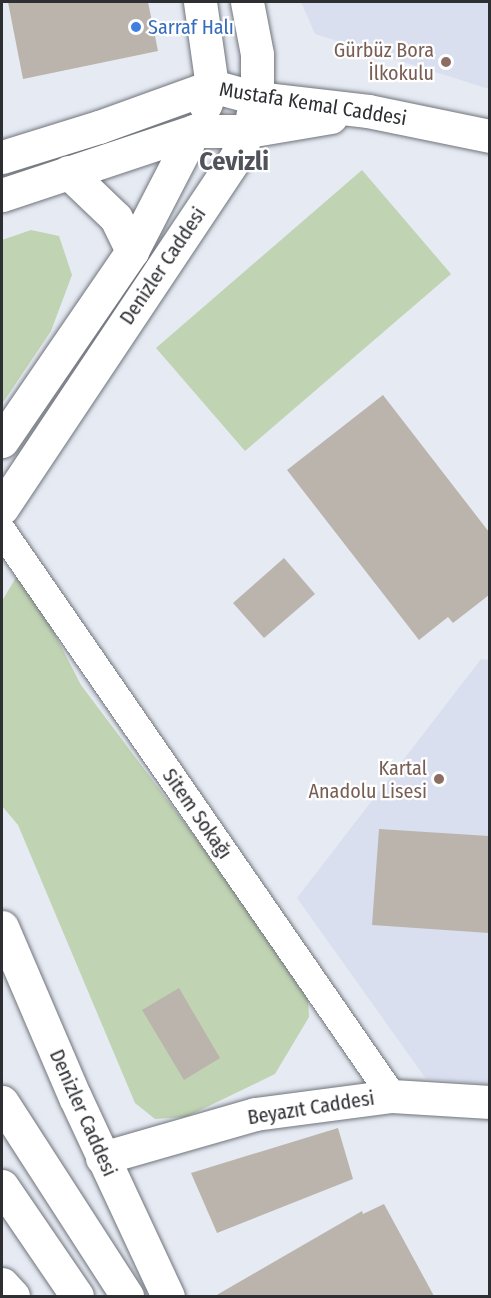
<!DOCTYPE html>
<meta charset="utf-8">
<style>
body{margin:0}
#map{position:relative;width:491px;height:1298px;overflow:hidden;background:#e6eaf3;font-family:"Fira Sans Condensed",sans-serif}
div>[style]{position:absolute}
.built>*{inset:0;background:#d9dfef}
.green>*{inset:0;background:#c0d3b3}
.building>*{inset:0;background:#bbb4ad}
.roads{filter:drop-shadow(0 0 2px #70747b) drop-shadow(0 0 2px #70747b)}
.minor>*{height:28px;margin:-14px;padding:0 14px;transform-origin:14px;border-radius:14px;background:#fff}
.tertiary>*{height:33px;margin:-16.5px;padding:0 16.5px;transform-origin:16.5px;border-radius:16.5px;background:#fff}
.secondary>*{height:33px;margin:-16.5px;padding:0 16.5px;transform-origin:16.5px;border-radius:16.5px;background:#fff}
.dots>*{width:16px;height:16px;translate:-50% -50%;box-sizing:border-box;border:3px solid #fff;border-radius:50%}
span{translate:-50% -50%;white-space:nowrap;text-align:center;line-height:1.15;-webkit-text-stroke:4.5px #fff;paint-order:stroke}
.shop-label{font-size:20px;color:#366cbe}
.left{translate:0 -50%;text-align:left}
.education-label{font-size:20px;color:#785e54}
.right{translate:-100% -50%;text-align:right}
.street-label{font-size:20px;color:#2e2f33}
.district-label{font-size:26px;color:#50535b;font-weight:700}
.frame{position:absolute;inset:0;border:3px solid #2e2f33;pointer-events:none}
</style>
<div id="map">
<div class="built">
<div style="clip-path:polygon(301px 2px,489px 2px,489px 89px,315px 34px)"></div>
<div style="clip-path:polygon(481px 659px,489px 660px,489px 1084px,426px 1079px,297px 898px)"></div>
</div>
<div class="green">
<div style="clip-path:polygon(362px 170px,451px 274px,245px 451px,156px 348px)"></div>
<div style="clip-path:polygon(31px 230px,59px 236px,72px 275px,51px 331px,2px 404px,2px 240px)"></div>
<div style="clip-path:polygon(21px 569px,81px 685px,307px 986px,309px 1017px,275px 1074px,186px 1117px,155px 1119px,135px 1103px,18px 825px,2px 806px,2px 601px)"></div>
</div>
<div class="building">
<div style="clip-path:polygon(8px 2px,148px 2px,158px 51px,23px 79px)"></div>
<div style="clip-path:polygon(383px 395px,489px 532px,489px 595px,453px 623px,448px 617px,419px 640px,287px 470px)"></div>
<div style="clip-path:polygon(284px 558px,315px 594px,264px 638px,233px 603px)"></div>
<div style="clip-path:polygon(379px 829px,489px 836px,489px 933px,372px 925px)"></div>
<div style="clip-path:polygon(179px 988px,220px 1058px,184px 1080px,142px 1010px)"></div>
<div style="clip-path:polygon(338px 1128px,353px 1179px,217px 1233px,191px 1173px)"></div>
<div style="clip-path:polygon(384px 1204px,434px 1296px,215px 1296px,362px 1211px,363px 1214px)"></div>
</div>
<div class="roads">
<div class="minor">
<div style="left:2px;top:531px;width:687px;rotate:55.38deg"></div>
</div>
<div class="tertiary">
<div style="left:200px;top:2px;width:85px;rotate:81.9deg"></div>
<div style="left:212px;top:86px;width:20px;rotate:110deg"></div>
<div style="left:247px;top:2px;width:53px;rotate:79.1deg"></div>
<div style="left:257px;top:54px;width:38px;rotate:90deg"></div>
<div style="left:257px;top:92px;width:26px;rotate:101deg"></div>
<div style="left:2px;top:157px;width:102px;rotate:-17.2deg"></div>
<div style="left:99px;top:127px;width:120px;rotate:-19.9deg"></div>
<div style="left:212px;top:86px;width:46px;rotate:15.3deg"></div>
<div style="left:256px;top:98px;width:113px;rotate:6.6deg"></div>
<div style="left:368px;top:111px;width:125px;rotate:11.6deg"></div>
<div style="left:2px;top:195px;width:202px;rotate:-18.4deg"></div>
<div style="left:194px;top:131px;width:54px"></div>
<div style="left:248px;top:131px;width:84px;rotate:-9.6deg"></div>
<div style="left:102px;top:1158px;width:159px;rotate:-16deg"></div>
<div style="left:255px;top:1114px;width:138px;rotate:-7.5deg"></div>
<div style="left:392px;top:1096px;width:98px;rotate:3.5deg"></div>
</div>
<div class="secondary">
<div style="left:68px;top:172px;width:66px;rotate:43.8deg"></div>
<div style="left:116px;top:218px;width:37px;rotate:64deg"></div>
<div style="left:2px;top:441px;width:230px;rotate:-55.6deg"></div>
<div style="left:132px;top:251px;width:135px;rotate:-62.7deg"></div>
<div style="left:2px;top:508px;width:422px;rotate:-56.3deg"></div>
<div style="left:236px;top:157px;width:29px;rotate:-65deg"></div>
<div style="left:2px;top:927px;width:185px;rotate:66.8deg"></div>
<div style="left:75px;top:1097px;width:220px;rotate:65deg"></div>
<div style="left:2px;top:1102px;width:231px;rotate:57.2deg"></div>
<div style="left:2px;top:1186px;width:133px;rotate:55.7deg"></div>
<div style="left:2px;top:1284px;width:16px;rotate:47deg"></div>
</div>
</div>
<div class="dots">
<div style="left:136px;top:27px;background:#3f7fe0"></div>
<div style="left:446px;top:62px;background:#8d6e63"></div>
<div style="left:439px;top:779px;background:#8d6e63"></div>
</div>
<div class="shop-label">
<span class="left" style="left:148px;top:27px">Sarraf Halı</span>
</div>
<div class="education-label">
<span class="right" style="left:434px;top:62px">Gürbüz Bora<br>İlkokulu</span>
<span class="right" style="left:427px;top:780px">Kartal<br>Anadolu Lisesi</span>
</div>
<div class="street-label">
<span style="left:313px;top:104px;rotate:9deg">Mustafa Kemal Caddesi</span>
<span style="left:163px;top:266px;rotate:-56deg">Denizler Caddesi</span>
<span style="left:197px;top:814px;rotate:55deg">Sitem Sokağı</span>
<span style="left:311px;top:1108px;rotate:-9deg">Beyazıt Caddesi</span>
<span style="left:83px;top:1113px;rotate:66deg">Denizler Caddesi</span>
</div>
<div class="district-label">
<span style="left:234px;top:162px">Cevizli</span>
</div>
<div class="frame"></div>
</div>
